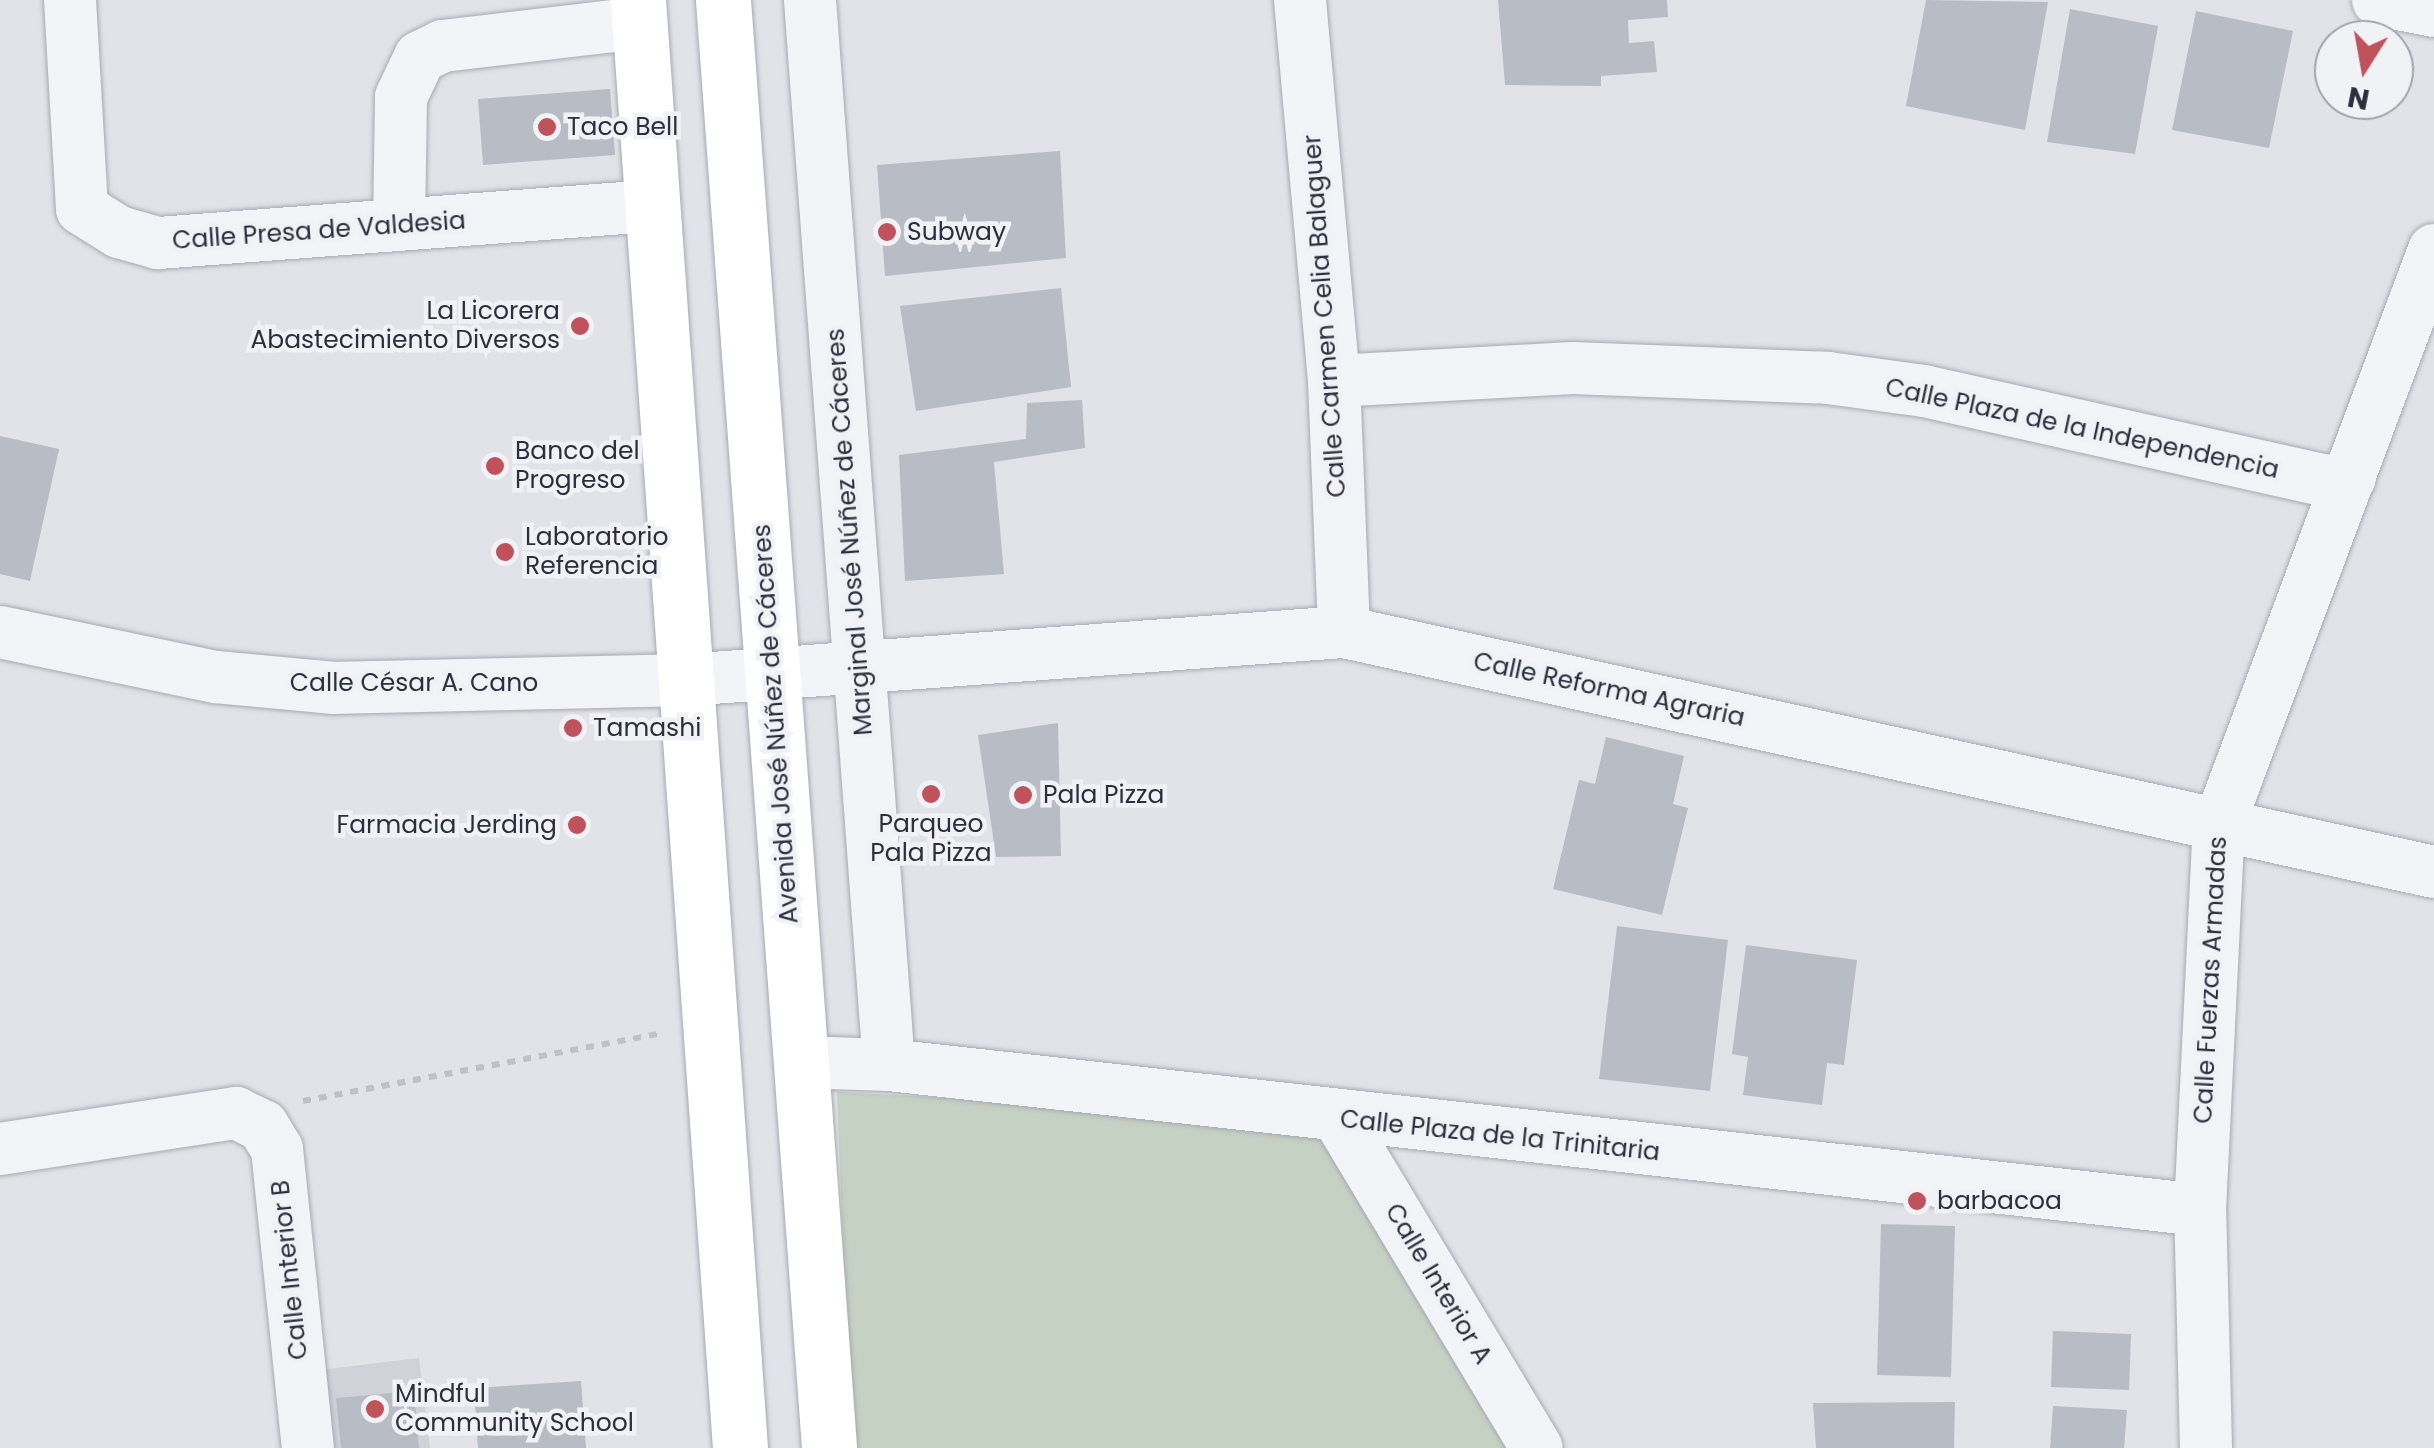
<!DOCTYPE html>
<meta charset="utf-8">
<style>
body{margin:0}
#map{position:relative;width:2434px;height:1448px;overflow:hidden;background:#e1e3e8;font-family:Poppins,sans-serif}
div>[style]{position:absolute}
.built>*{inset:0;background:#cfd2d9}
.green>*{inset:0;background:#c5d1c3}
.building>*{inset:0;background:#b8bcc4}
.path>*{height:6px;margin-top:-3px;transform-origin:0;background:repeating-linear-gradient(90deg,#bfc1c7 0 8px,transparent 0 16px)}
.roads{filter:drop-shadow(0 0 2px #a7aab2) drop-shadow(0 0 2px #a7aab2)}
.minor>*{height:52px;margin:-26px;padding:0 26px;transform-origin:26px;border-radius:26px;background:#f3f4f7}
.major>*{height:55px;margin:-27.5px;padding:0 27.5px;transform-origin:27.5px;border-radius:27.5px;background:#fff}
.dots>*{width:28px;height:28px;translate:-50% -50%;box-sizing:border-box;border:5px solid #f0f2f6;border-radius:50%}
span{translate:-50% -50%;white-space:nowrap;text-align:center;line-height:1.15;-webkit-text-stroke:9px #f0f2f6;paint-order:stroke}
.poi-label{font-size:25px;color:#2b303e}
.left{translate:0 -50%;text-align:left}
.right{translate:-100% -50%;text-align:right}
.street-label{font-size:25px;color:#2b303e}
.north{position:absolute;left:2314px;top:20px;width:100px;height:100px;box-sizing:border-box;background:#f0f2f6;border:2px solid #a1a4ac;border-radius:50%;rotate:191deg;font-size:28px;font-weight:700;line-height:40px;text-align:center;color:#2b303e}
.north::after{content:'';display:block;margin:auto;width:35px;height:45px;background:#c0525b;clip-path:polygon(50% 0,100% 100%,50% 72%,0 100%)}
</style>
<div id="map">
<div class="built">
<div style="clip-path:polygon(419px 1358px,430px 1448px,330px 1448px,320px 1370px)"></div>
</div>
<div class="green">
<div style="clip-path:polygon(837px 1092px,1339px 1119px,1532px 1448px,851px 1448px)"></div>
</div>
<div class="building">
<div style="clip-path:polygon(1498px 0,1667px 0,1668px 17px,1628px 20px,1629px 43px,1654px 41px,1657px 72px,1601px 76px,1601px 86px,1505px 85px)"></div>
<div style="clip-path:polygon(1926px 0,2048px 2px,2025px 130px,1906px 106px)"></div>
<div style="clip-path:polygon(2070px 9px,2158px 26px,2135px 154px,2047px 142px)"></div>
<div style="clip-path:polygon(2196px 11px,2293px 31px,2269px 148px,2172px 130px)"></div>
<div style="clip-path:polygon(610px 89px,615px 155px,483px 165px,478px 99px)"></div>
<div style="clip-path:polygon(1060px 151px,1066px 258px,885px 276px,877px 165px)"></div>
<div style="clip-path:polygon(1061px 288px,1071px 387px,916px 411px,900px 306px)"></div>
<div style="clip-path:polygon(1082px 400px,1085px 448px,994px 462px,1004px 574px,905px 581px,899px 455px,1026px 439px,1027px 403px)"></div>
<div style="clip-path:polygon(0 436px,59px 449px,30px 581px,0 574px)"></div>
<div style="clip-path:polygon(1058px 723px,1061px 856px,996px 857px,978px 735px)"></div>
<div style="clip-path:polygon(1606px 737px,1684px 756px,1673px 804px,1688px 808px,1662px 915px,1553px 889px,1579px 780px,1595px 784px)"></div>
<div style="clip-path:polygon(1617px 926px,1728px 940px,1710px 1091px,1599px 1079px)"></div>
<div style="clip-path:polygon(1746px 945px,1857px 960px,1844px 1065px,1827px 1063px,1822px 1105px,1743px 1095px,1748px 1057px,1732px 1054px)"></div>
<div style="clip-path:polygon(1881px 1224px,1955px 1226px,1951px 1377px,1877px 1375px)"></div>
<div style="clip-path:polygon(2053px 1331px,2131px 1334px,2129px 1390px,2051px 1387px)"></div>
<div style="clip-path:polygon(581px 1381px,586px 1448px,478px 1448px,474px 1388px)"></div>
<div style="clip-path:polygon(414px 1391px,419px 1448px,341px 1448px,336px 1398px)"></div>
<div style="clip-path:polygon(1955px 1402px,1954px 1448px,1816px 1448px,1813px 1403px)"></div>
<div style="clip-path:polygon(2053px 1406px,2127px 1410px,2124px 1448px,2050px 1448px)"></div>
</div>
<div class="path">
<div style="left:303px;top:1101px;width:367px;rotate:-10.7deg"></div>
</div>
<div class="roads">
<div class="minor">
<div style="left:70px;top:0;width:209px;rotate:86.7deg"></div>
<div style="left:82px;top:209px;width:44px;rotate:31.9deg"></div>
<div style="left:119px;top:232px;width:41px;rotate:15.8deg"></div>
<div style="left:158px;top:243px;width:496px;rotate:-4.3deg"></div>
<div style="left:810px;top:0;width:1068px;rotate:85.76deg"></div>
<div style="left:1300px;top:0;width:383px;rotate:84.9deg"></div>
<div style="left:1334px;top:381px;width:251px;rotate:87.7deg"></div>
<div style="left:2378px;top:0;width:57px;rotate:11.1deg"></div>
<div style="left:399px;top:225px;width:128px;rotate:-89.1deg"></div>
<div style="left:401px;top:97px;width:44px;rotate:-64.6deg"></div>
<div style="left:420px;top:57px;width:25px;rotate:-26deg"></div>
<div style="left:443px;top:46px;width:198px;rotate:-6.7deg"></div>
<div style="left:1334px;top:381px;width:239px;rotate:-3.1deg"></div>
<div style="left:1573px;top:368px;width:255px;rotate:2.2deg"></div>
<div style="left:1828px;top:378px;width:97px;rotate:7.7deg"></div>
<div style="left:1924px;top:391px;width:411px;rotate:12.6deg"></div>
<div style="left:2325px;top:481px;width:25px;rotate:-7deg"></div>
<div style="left:0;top:632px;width:221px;rotate:11.8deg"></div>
<div style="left:216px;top:677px;width:119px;rotate:5.3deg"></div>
<div style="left:334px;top:688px;width:351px;rotate:-1.3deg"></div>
<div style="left:685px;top:680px;width:661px;rotate:-4.17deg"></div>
<div style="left:1344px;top:632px;width:1116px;rotate:12.42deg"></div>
<div style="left:800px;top:1062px;width:89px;rotate:1.9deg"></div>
<div style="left:889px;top:1065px;width:1319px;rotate:6.31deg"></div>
<div style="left:1339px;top:1119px;width:384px;rotate:59deg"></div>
<div style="left:0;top:1149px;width:239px;rotate:-8.7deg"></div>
<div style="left:236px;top:1113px;width:30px;rotate:26deg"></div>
<div style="left:263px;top:1126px;width:27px;rotate:59deg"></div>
<div style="left:277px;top:1149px;width:301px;rotate:84.1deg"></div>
<div style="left:2206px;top:1448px;width:238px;rotate:-91.4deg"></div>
<div style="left:2200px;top:1210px;width:385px;rotate:-87.2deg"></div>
<div style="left:2219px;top:825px;width:614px;rotate:-69.5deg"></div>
</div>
<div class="major">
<div style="left:638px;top:0;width:1452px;rotate:85.97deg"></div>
<div style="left:723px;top:0;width:1452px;rotate:85.81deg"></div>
</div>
</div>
<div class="dots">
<div style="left:547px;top:127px;background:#c0525b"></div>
<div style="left:887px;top:232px;background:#c0525b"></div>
<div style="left:580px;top:326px;background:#c0525b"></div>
<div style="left:495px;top:466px;background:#c0525b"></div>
<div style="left:505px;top:552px;background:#c0525b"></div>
<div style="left:573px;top:728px;background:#c0525b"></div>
<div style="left:931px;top:794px;background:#c0525b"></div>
<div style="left:1023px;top:795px;background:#c0525b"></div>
<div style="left:577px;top:825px;background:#c0525b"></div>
<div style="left:1917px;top:1201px;background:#c0525b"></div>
<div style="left:375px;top:1409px;background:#c0525b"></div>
</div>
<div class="poi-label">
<span class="left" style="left:567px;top:127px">Taco Bell</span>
<span class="left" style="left:907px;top:232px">Subway</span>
<span class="right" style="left:560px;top:326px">La Licorera<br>Abastecimiento Diversos</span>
<span class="left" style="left:515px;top:466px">Banco del<br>Progreso</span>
<span class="left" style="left:525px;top:552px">Laboratorio<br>Referencia</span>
<span class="left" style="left:593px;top:728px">Tamashi</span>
<span class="left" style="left:1043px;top:795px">Pala Pizza</span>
<span class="right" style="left:557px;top:825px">Farmacia Jerding</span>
<span style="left:931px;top:839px">Parqueo<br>Pala Pizza</span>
<span class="left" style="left:1937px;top:1201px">barbacoa</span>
<span class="left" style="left:395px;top:1409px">Mindful<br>Community School</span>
</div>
<div class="street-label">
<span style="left:319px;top:231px;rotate:-4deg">Calle Presa de Valdesia</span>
<span style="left:1325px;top:316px;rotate:-94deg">Calle Carmen Celia Balaguer</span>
<span style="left:2082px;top:429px;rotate:12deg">Calle Plaza de la Independencia</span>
<span style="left:850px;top:532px;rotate:-94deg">Marginal José Núñez de Cáceres</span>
<span style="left:414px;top:683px">Calle César A. Cano</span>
<span style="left:1609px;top:690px;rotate:12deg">Calle Reforma Agraria</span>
<span style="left:776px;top:724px;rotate:-94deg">Avenida José Núñez de Cáceres</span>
<span style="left:2211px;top:980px;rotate:-87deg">Calle Fuerzas Armadas</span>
<span style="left:1500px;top:1136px;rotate:6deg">Calle Plaza de la Trinitaria</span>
<span style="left:290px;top:1270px;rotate:-96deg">Calle Interior B</span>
<span style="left:1438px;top:1284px;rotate:59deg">Calle Interior A</span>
</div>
<div class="north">N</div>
</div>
